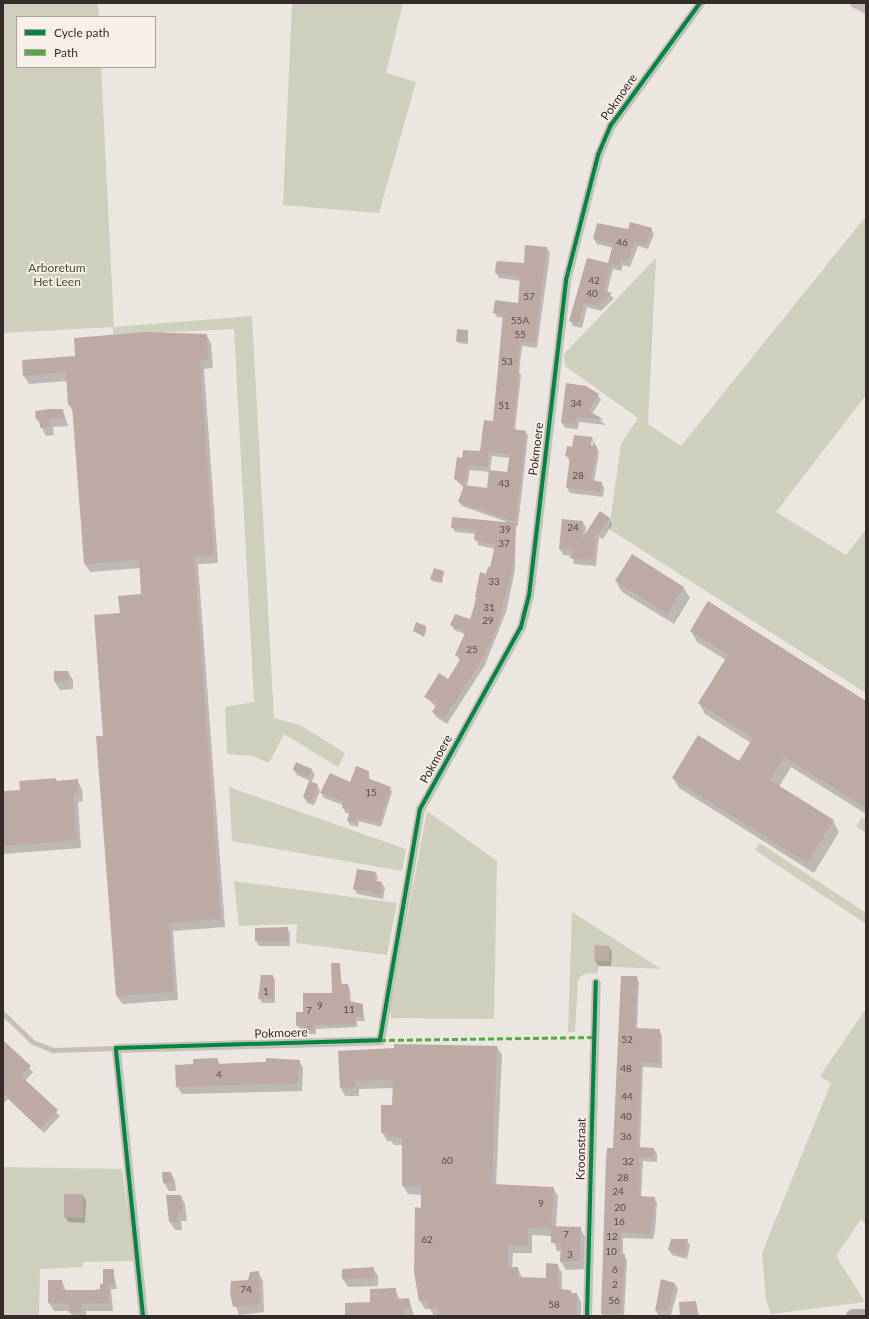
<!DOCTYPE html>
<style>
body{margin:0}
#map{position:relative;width:869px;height:1319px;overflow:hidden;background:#ece6e1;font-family:Lato,sans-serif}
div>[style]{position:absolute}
.green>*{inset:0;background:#cecfbc}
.shadow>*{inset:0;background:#0003}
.building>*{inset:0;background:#beaaa4}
.service>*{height:4.5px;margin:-2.25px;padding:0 2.25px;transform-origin:2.25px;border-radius:2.25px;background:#c5beba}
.minor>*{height:9px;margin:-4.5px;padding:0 4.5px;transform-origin:4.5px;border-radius:4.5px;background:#c5beba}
.primary>*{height:14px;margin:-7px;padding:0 7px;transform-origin:7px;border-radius:7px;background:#b3ada9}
.quiet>*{height:3px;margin-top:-1.5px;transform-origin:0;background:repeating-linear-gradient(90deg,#54ab44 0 6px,transparent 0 9px)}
.cycleway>*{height:4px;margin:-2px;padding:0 2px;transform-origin:2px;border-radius:2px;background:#00873e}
span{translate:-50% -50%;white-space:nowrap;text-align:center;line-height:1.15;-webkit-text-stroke:3.5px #f8f0e8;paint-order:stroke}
.number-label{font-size:10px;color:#574b48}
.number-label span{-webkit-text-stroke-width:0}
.street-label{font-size:12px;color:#352b29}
.park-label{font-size:12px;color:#47512f}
.frame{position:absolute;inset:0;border:4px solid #352b29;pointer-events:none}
.legend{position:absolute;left:16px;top:16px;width:140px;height:52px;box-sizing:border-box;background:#f8f0e8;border:1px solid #aaa19c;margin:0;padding:5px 7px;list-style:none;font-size:12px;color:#352b29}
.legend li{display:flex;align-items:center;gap:8px;height:20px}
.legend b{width:20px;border:1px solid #aaa19c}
</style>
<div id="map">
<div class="green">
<div style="clip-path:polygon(3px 3px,98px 3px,99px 17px,17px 17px,17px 67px,101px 67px,114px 327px,252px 316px,274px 718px,300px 725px,345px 753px,338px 767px,284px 734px,269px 763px,252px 756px,227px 754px,225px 707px,254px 702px,234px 329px,113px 335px,113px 327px,3px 333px)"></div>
<div style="clip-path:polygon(292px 3px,403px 3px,386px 73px,416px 82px,379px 213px,283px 205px)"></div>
<div style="clip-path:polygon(866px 216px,866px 395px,776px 512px,846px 555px,866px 529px,866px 693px,609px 529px,621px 444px,638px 418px,565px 366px,564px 354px,656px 258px,648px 424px,681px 446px)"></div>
<div style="clip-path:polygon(229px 787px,406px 849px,402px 871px,232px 841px)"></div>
<div style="clip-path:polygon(427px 811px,497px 861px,494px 1019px,391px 1018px,390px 1007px)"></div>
<div style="clip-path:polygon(862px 817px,866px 819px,866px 833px,856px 826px)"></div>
<div style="clip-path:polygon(760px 843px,866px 913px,866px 924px,755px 850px)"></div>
<div style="clip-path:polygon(234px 881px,397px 903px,387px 955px,296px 943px,297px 924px,239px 926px)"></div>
<div style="clip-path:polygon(572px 912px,661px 969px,599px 966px,597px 974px,587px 973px,581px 976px,578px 981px,575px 1032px,568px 1032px)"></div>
<div style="clip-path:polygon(865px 1010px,866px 1224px,861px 1219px,836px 1256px,865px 1302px,771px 1314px,766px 1300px,762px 1253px,831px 1083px,820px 1076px)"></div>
<div style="clip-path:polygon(3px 1167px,122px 1169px,135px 1261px,83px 1262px,83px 1267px,40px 1269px,39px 1316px,3px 1316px)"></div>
</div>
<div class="shadow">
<div style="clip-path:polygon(651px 229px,654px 234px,648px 249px,638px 246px,630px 267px,623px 265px,621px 271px,613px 269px,607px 293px,614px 298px,601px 311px,587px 307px,582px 328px,573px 326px,570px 321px,609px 264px,613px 248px,597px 244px,594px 239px,629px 230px)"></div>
<div style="clip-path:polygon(evenodd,526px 246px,547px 248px,550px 253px,537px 348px,522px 346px,519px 372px,521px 375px,515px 430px,525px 431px,528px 436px,518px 526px,516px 526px,515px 570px,506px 612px,485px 665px,447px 724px,436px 717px,433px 712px,436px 707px,426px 697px,449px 680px,460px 661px,456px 655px,465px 634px,454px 630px,452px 625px,471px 620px,476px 597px,491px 569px,495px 549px,478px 545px,475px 534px,455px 532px,452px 527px,507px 522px,462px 506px,459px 502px,464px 488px,455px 479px,463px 459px,480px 453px,494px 422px,504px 318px,497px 317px,494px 312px,519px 304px,521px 281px,499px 278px,496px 273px,497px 263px,525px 265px,526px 246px,492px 456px,510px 458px,508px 473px,490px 471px,492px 456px,526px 246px,470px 470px,490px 472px,488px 489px,467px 487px,470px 470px)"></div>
<div style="clip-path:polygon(468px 331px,468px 344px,458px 343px,457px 341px)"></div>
<div style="clip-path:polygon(206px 335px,211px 343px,213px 368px,204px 369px,218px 563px,198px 564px,225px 927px,173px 931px,178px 1000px,122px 1004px,117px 996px,98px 737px,104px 737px,121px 614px,142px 595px,140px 568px,90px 572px,85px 564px,74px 413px,69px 405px,67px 381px,29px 384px,24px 376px,76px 357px)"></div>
<div style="clip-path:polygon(598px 395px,601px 400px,592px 414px,606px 425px,579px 422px,578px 429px,565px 428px,562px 423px)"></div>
<div style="clip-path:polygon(63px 410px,68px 426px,53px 427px,54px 435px,46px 436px,37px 419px)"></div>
<div style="clip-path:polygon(evenodd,592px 438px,599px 452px,594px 482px,601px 482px,604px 488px,603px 497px,570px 493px,567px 488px,570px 461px,566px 456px,573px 448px,592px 438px,591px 441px,593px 441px,592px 450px,590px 450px,591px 441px)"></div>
<div style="clip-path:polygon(609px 518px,612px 525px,603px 539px,599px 537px,596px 566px,574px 564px,572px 556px,563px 555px,560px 549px,583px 522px,586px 528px,585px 535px)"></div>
<div style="clip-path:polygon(444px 572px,442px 583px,432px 581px,431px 578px)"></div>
<div style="clip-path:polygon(616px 581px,683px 587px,690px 598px,674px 624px,622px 592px)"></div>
<div style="clip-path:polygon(417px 623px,427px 629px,424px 637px,414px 631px)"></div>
<div style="clip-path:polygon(691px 631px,866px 702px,866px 814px,791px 767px,779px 787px,833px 821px,839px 832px,814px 873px,679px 788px,673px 778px,739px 762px,751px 743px,705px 714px,699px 703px,726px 660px,697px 642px)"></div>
<div style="clip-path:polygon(68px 672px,73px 680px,73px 689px,60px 690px,55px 682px)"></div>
<div style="clip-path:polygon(357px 767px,369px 772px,370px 780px,390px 788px,392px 792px,381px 827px,359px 821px,358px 827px,350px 825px,348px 821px,350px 814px,345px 813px,343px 805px,324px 798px,321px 793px,351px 783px)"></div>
<div style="clip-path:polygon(294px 770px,312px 770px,315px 775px,311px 783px,317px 785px,320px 791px,314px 805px,307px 803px,304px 797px,310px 781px,297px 775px)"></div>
<div style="clip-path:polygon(56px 779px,57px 782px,77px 780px,82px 789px,83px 801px,78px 802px,81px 848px,3px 854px,3px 792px,21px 791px)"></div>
<div style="clip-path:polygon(358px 870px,376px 873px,378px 878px,376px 882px,382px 883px,385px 888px,383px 899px,357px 894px,354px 889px)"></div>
<div style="clip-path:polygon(287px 928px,290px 933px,290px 946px,259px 946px,256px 941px)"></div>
<div style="clip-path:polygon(609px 947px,612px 952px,611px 966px,598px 966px,595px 960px)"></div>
<div style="clip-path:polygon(339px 964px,342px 985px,348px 985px,350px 989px,351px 1002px,362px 1005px,365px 1021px,357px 1021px,357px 1027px,316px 1029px,316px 1034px,307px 1034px,297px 1026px,304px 1013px,333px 994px)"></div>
<div style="clip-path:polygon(262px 976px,273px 976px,275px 980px,275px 1003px,262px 1003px,260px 999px)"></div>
<div style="clip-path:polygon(636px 977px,639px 982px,637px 1029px,659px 1030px,662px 1035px,662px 1068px,643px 1067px,640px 1148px,654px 1149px,657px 1154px,657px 1162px,643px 1161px,641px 1198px,654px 1198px,657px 1203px,655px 1231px,653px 1239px,623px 1238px,623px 1255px,627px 1260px,624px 1316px,603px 1316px,607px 1159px,614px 1149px)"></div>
<div style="clip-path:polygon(3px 1041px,33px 1072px,25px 1081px,60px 1116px,44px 1133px,8px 1099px,3px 1104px)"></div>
<div style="clip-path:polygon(497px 1047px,502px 1055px,496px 1186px,553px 1188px,558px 1196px,556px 1227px,580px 1228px,585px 1237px,584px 1269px,566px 1270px,561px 1262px,561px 1251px,557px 1251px,552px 1236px,532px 1235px,532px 1253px,513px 1253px,512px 1268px,518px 1268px,522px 1278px,547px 1279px,557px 1265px,562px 1273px,562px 1290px,577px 1294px,581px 1302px,581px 1316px,434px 1316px,430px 1309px,425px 1309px,420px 1301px,422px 1195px,408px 1194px,403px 1186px,403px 1145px,394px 1145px,391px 1141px,387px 1141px,382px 1132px,393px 1106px,394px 1088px,359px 1089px,359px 1096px,345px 1096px,341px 1088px,339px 1052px)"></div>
<div style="clip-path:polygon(217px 1059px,220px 1064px,299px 1060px,303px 1068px,302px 1091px,182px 1094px,177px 1087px,194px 1065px)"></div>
<div style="clip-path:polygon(163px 1173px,171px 1173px,175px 1181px,176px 1191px,169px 1191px,164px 1183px)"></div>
<div style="clip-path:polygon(65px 1195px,83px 1195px,86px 1201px,85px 1223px,68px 1222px,65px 1217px)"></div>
<div style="clip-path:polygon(181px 1196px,185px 1204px,187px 1221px,181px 1221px,182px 1230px,175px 1230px,170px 1222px)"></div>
<div style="clip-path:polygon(687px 1240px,690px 1246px,687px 1259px,672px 1255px,669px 1250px)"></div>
<div style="clip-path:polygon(373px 1268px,378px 1276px,378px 1286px,348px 1287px,343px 1279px,343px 1270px)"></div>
<div style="clip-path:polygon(113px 1270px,117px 1289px,111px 1289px,113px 1311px,86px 1311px,86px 1316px,72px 1316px,70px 1311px,54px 1311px,49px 1303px,49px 1281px,62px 1281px,66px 1291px,101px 1290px)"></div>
<div style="clip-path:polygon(258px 1272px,263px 1281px,264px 1312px,239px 1315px,231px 1293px)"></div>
<div style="clip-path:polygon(661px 1281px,675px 1284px,678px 1289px,671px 1315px,659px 1316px,656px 1311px)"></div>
<div style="clip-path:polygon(395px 1289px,400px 1300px,409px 1299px,414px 1316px,346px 1316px)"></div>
<div style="clip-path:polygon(696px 1302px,699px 1316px,681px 1316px)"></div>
</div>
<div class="building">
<div style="clip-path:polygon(630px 222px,652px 228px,646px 245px,635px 242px,627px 262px,620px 260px,619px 266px,611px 264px,604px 291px,612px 293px,598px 306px,584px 303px,579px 323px,569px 321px,587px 258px,608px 263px,613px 244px,593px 239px,597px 223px,628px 229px)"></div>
<div style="clip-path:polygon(525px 245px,547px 247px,535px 343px,520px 342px,517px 369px,519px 370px,513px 429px,526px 431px,516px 522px,458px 502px,464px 485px,487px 488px,489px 470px,507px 472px,510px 454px,489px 452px,488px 467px,468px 465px,464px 485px,454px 479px,457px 457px,462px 458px,463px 450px,480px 451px,484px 420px,493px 421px,503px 314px,493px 313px,495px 300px,518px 303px,520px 277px,495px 273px,496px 263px,498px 261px,524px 263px)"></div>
<div style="clip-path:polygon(457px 329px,468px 330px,467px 342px,456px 341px)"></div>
<div style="clip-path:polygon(145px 332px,207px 334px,208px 360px,200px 361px,214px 555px,194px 556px,221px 919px,169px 923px,174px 992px,116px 996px,96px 736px,103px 736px,94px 615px,120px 613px,118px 596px,141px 594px,139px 560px,84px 564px,72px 405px,68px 405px,66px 372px,23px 376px,22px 360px,75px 356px,74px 338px)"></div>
<div style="clip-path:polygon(566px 383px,586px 386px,599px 394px,588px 410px,604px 420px,577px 417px,576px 424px,561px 423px)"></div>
<div style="clip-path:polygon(49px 409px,63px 409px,64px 418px,49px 419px,50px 427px,40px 428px,40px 419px,36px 420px,35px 411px)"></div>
<div style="clip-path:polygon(574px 435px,592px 437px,591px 445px,597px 446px,591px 480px,602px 482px,600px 492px,566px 488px,570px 457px,565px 456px,567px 446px,572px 447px)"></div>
<div style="clip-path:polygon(600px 511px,610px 518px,599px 534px,596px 532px,593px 560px,569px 558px,574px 551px,559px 549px,562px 519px,583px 521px,581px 540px)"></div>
<div style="clip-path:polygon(452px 517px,516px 523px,513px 565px,497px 628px,482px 660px,444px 719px,432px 712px,437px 704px,424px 697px,439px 673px,448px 679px,461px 658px,455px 655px,466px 631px,450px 625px,455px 614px,470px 619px,477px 598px,475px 597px,480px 572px,486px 574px,488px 567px,490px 567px,495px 545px,474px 540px,475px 530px,451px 528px)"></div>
<div style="clip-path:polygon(632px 554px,684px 587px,667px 614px,615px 581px)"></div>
<div style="clip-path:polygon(434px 568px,444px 571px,441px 582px,430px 579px)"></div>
<div style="clip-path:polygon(708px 601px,866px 701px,866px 808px,784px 757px,770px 780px,834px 820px,807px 863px,672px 778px,698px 735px,739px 761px,753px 738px,698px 703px,728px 655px,690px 631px)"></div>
<div style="clip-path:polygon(416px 622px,426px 626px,423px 636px,413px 631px)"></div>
<div style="clip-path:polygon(54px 671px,68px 671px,69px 681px,54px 682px)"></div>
<div style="clip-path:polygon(296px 762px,312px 769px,309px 777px,293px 770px)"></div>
<div style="clip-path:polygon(356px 766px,369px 771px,367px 778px,391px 787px,379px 823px,357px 817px,356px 823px,347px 821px,350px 810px,342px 808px,343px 801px,320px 793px,330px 773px,350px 782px)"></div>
<div style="clip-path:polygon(56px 778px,56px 781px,78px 779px,79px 793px,73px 794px,77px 840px,3px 846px,3px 791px,20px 790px,19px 781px)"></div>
<div style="clip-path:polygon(309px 781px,318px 784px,311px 801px,303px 797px)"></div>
<div style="clip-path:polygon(357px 869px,376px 872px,372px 880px,382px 882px,381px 894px,353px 889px)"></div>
<div style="clip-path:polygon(288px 927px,288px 941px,255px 941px,255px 928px)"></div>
<div style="clip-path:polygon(595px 945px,609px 946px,609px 961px,594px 961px)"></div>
<div style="clip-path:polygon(331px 963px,340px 963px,341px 984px,348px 984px,349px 1001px,363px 1004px,363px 1017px,355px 1017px,356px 1024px,314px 1025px,314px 1030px,304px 1031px,304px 1026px,296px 1026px,296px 1012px,303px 1012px,303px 993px,332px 993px)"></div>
<div style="clip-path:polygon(261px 975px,273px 975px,273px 999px,258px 999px)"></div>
<div style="clip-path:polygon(621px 976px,637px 976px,635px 1028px,660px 1029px,659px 1063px,641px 1062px,638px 1147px,654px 1148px,654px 1157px,640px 1157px,639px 1196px,655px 1197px,654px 1209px,650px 1234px,621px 1233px,620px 1254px,625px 1254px,622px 1313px,601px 1314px,606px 1159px,607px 1148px,613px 1148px)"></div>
<div style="clip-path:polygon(3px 1040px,31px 1066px,21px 1076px,58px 1110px,40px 1129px,3px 1093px)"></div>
<div style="clip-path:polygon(394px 1044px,497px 1046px,492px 1184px,554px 1187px,551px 1228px,528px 1227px,528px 1245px,508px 1245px,508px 1267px,518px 1267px,518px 1277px,546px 1278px,546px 1263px,558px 1264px,559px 1289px,571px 1290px,571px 1293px,577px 1293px,576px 1316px,438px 1316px,438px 1308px,428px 1308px,428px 1301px,419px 1301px,414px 1272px,415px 1207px,421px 1208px,421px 1187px,402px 1186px,402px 1138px,388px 1137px,388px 1133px,381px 1133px,381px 1105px,392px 1105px,393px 1080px,355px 1081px,355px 1088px,340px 1088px,338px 1051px,394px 1048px)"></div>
<div style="clip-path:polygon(218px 1058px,218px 1064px,266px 1062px,266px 1058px,300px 1060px,298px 1083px,176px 1087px,175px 1065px,193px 1064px,193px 1059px)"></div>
<div style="clip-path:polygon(162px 1172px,171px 1172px,172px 1183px,163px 1183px)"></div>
<div style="clip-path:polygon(64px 1194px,83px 1194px,83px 1218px,64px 1217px)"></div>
<div style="clip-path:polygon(166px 1195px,181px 1195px,183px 1212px,177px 1213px,178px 1222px,169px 1222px)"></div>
<div style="clip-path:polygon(551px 1226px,581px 1227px,579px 1261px,560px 1262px,561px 1243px,551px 1243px)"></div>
<div style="clip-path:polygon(671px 1239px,688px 1239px,684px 1254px,668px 1250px)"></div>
<div style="clip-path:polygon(374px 1267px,374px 1278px,342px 1279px,342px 1269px)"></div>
<div style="clip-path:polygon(103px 1269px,114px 1269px,114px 1284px,103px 1284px)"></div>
<div style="clip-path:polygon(259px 1271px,260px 1304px,233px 1307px,230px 1293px,231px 1281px,248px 1280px,250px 1272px)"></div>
<div style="clip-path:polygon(661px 1279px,675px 1283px,668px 1310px,655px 1311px)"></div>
<div style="clip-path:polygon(48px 1280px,62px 1280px,62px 1290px,95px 1290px,100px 1289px,100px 1284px,109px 1284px,109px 1303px,82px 1304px,82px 1312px,69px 1313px,69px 1304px,48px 1303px)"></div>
<div style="clip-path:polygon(396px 1288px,396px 1299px,409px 1298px,410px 1309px,405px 1310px,405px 1316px,345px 1316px,345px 1303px,370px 1302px,370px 1289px)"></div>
<div style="clip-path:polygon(696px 1301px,697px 1316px,680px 1316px,679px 1302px)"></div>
</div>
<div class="service">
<div style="left:3px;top:1013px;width:42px;rotate:44deg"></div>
<div style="left:33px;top:1042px;width:22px;rotate:22deg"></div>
<div style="left:53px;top:1050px;width:63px;rotate:-1.8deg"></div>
</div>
<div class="minor">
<div style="left:854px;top:3px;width:13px;rotate:27deg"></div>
<div style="left:143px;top:1316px;width:269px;rotate:-95.8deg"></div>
<div style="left:116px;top:1048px;width:264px;rotate:-1.7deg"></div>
<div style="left:380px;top:1040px;width:234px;rotate:-80.2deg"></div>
<div style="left:420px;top:809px;width:208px;rotate:-61deg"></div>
<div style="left:521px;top:627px;width:32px;rotate:-76deg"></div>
<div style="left:529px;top:596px;width:318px;rotate:-83.3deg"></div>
<div style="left:566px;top:280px;width:129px;rotate:-75.6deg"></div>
<div style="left:598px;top:155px;width:33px;rotate:-67deg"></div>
<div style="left:611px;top:125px;width:151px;rotate:-53.9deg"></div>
<div style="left:587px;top:1316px;width:334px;rotate:-88.5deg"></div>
</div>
<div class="primary">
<div style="left:853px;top:1316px;width:13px"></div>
</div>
<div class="quiet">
<div style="left:380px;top:1040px;width:214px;rotate:-0.8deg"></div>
</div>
<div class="cycleway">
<div style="left:143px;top:1316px;width:269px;rotate:-95.8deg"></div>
<div style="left:116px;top:1048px;width:264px;rotate:-1.7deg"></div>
<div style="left:380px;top:1040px;width:234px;rotate:-80.2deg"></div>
<div style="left:420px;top:809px;width:208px;rotate:-61deg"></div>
<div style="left:521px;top:627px;width:32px;rotate:-76deg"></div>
<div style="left:529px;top:596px;width:318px;rotate:-83.3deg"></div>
<div style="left:566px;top:280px;width:129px;rotate:-75.6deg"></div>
<div style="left:598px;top:155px;width:33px;rotate:-67deg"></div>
<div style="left:611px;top:125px;width:151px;rotate:-53.9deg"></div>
<div style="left:587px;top:1316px;width:334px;rotate:-88.5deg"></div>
</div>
<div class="number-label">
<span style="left:622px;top:243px">46</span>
<span style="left:594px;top:281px">42</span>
<span style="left:592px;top:294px">40</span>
<span style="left:529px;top:297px">57</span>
<span style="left:520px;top:321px">55A</span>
<span style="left:520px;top:335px">55</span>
<span style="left:507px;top:362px">53</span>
<span style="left:576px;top:404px">34</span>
<span style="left:504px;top:406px">51</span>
<span style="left:578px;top:476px">28</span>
<span style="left:504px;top:484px">43</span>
<span style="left:573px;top:528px">24</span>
<span style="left:505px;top:530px">39</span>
<span style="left:504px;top:544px">37</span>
<span style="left:494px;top:582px">33</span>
<span style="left:489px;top:608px">31</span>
<span style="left:488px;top:621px">29</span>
<span style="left:472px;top:650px">25</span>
<span style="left:371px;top:793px">15</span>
<span style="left:266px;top:992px">1</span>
<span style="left:320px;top:1006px">9</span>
<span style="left:349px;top:1010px">11</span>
<span style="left:309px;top:1011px">7</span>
<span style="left:627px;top:1040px">52</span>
<span style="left:626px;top:1069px">48</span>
<span style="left:219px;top:1075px">4</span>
<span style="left:627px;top:1097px">44</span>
<span style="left:626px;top:1117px">40</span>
<span style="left:626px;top:1137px">36</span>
<span style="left:447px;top:1161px">60</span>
<span style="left:628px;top:1162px">32</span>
<span style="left:623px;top:1178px">28</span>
<span style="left:618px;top:1192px">24</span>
<span style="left:541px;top:1204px">9</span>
<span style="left:620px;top:1208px">20</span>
<span style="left:619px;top:1222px">16</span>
<span style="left:566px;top:1235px">7</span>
<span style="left:612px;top:1237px">12</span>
<span style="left:427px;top:1240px">62</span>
<span style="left:611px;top:1252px">10</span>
<span style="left:570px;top:1255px">3</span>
<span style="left:615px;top:1270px">6</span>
<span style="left:615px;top:1285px">2</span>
<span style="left:246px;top:1290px">74</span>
<span style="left:614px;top:1301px">56</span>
<span style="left:554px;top:1305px">58</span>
</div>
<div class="street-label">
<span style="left:619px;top:97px;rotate:-55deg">Pokmoere</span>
<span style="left:536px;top:449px;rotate:-83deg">Pokmoere</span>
<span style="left:436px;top:759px;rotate:-61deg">Pokmoere</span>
<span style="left:281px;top:1033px;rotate:-2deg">Pokmoere</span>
<span style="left:581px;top:1149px;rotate:-89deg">Kroonstraat</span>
</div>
<div class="park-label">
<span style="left:57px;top:275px">Arboretum<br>Het Leen</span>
</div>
<div class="frame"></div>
<ul class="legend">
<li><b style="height:5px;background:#00873e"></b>Cycle path</li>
<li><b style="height:5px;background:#54ab44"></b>Path</li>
</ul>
</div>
